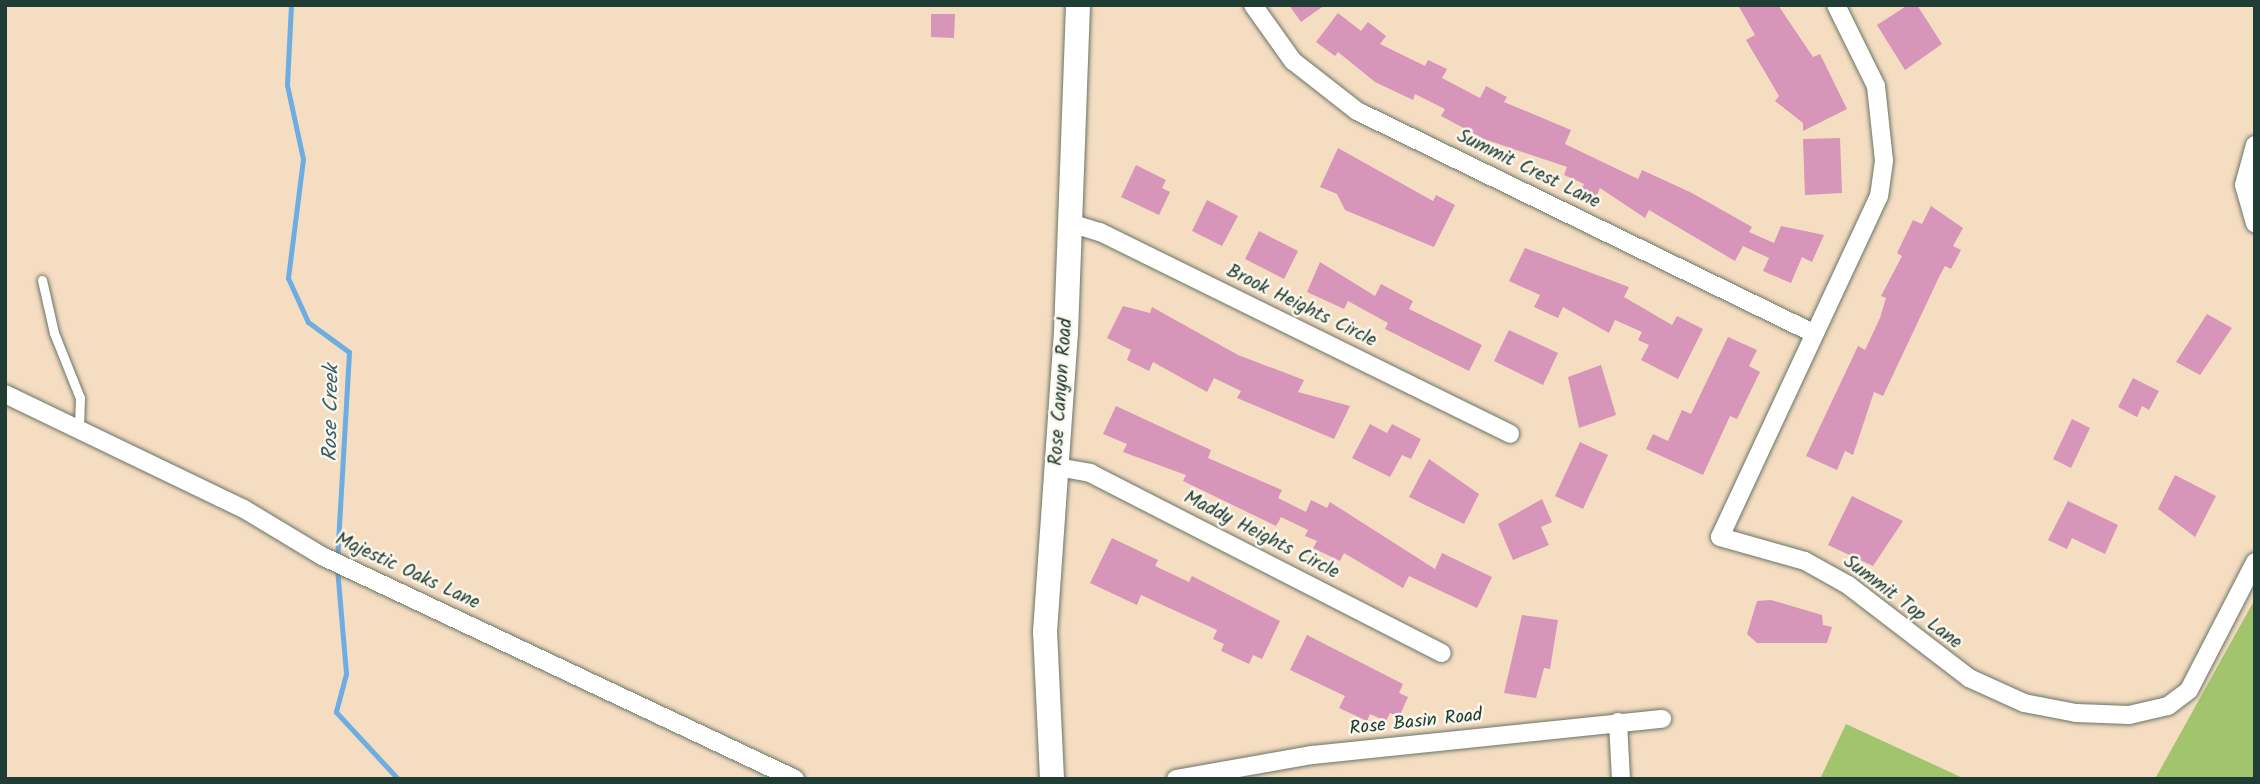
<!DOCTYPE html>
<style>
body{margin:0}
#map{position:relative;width:2260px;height:784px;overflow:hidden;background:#f5ddc2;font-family:Kalam,sans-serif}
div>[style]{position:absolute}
.green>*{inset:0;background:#a1c46d}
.stream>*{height:5px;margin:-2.5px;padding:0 2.5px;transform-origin:2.5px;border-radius:2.5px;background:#6dade1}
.building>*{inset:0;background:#d795ba}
.roads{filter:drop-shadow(0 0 2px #6a7566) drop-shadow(0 0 2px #6a7566)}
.lane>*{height:9px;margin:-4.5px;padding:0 4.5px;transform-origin:4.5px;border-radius:4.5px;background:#fff}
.street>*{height:18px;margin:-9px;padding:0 9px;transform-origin:9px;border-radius:9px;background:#fff}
.secondary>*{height:24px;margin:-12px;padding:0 12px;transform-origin:12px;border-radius:12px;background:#fff}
span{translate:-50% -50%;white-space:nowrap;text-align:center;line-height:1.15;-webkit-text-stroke:5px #fbf7ec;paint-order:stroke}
.street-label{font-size:19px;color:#1f3d34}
.water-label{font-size:21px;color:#365f68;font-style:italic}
.frame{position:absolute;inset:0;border:7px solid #1f3d34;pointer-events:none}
</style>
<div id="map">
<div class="green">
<div style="clip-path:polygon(2255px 599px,2255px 779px,2155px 779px)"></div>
<div style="clip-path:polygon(1846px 724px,1965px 779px,1820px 779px)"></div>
</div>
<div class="stream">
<div style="left:291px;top:5px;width:80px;rotate:92.9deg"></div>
<div style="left:287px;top:85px;width:76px;rotate:77.8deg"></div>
<div style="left:303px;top:159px;width:120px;rotate:97.2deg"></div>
<div style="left:288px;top:278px;width:48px;rotate:65.6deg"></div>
<div style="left:308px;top:322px;width:51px;rotate:36.2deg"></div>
<div style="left:349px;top:352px;width:206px;rotate:93.3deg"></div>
<div style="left:337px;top:568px;width:106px;rotate:85.1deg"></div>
<div style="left:346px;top:674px;width:39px;rotate:105deg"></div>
<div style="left:336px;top:712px;width:91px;rotate:47.2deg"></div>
</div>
<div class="building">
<div style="clip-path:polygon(1289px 5px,1325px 5px,1301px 22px)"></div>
<div style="clip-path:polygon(1738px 5px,1778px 5px,1813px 57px,1820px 54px,1847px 109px,1803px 131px,1803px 123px,1775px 101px,1779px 96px,1746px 40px,1755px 35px)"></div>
<div style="clip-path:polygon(1908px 5px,1917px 5px,1942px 44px,1905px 70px,1877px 25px)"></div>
<div style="clip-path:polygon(1338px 13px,1361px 31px,1368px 22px,1386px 36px,1380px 44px,1425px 66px,1428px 60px,1447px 69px,1442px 78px,1480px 98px,1486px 86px,1507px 97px,1504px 102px,1571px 130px,1565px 144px,1638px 179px,1642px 170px,1692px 193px,1752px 227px,1749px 232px,1774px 243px,1781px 226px,1824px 235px,1812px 262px,1802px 257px,1791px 283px,1763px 271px,1769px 258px,1743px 246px,1735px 261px,1649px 210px,1645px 218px,1600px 188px,1596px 197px,1581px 190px,1584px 184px,1564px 175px,1567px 167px,1484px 139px,1441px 116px,1445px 109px,1415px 94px,1413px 100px,1375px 82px,1338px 52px,1335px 56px,1316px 42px)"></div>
<div style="clip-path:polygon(931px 14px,955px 14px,954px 38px,931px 37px)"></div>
<div style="clip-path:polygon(1840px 138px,1842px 193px,1805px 195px,1803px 139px)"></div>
<div style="clip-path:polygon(1338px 148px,1433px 201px,1436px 195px,1455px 205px,1434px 247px,1345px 210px,1337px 194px,1320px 187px)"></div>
<div style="clip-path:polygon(1136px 165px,1166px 180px,1162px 188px,1170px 192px,1159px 215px,1121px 197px)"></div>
<div style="clip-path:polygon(1207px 200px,1238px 216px,1222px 246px,1192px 231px)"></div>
<div style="clip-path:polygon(1931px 206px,1963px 228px,1953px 246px,1961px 250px,1951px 269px,1945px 266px,1940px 275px,1883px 396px,1874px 392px,1853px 455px,1845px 451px,1837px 470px,1806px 456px,1858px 346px,1865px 350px,1880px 318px,1886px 298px,1881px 296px,1902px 256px,1897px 253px,1913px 220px,1922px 224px)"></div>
<div style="clip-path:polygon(1259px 231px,1298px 251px,1284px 279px,1245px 259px)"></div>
<div style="clip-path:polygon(1525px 248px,1629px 287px,1624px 297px,1672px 325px,1677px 316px,1703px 329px,1678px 379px,1641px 360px,1649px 345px,1638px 340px,1642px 332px,1615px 320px,1609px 333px,1563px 307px,1558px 318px,1534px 307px,1540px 295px,1509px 281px)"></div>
<div style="clip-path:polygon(1320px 262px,1375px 296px,1381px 284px,1413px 301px,1409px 309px,1482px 345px,1469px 371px,1385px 329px,1388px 323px,1348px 301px,1344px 309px,1307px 292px)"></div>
<div style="clip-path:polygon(1123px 306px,1150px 313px,1152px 307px,1238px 355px,1304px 380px,1298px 392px,1350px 406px,1334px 439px,1237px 398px,1241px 391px,1214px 378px,1207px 392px,1153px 362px,1149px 371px,1127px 360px,1131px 350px,1107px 338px)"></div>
<div style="clip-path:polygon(2207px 314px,2232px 328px,2200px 375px,2176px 362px)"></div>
<div style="clip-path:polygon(1509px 330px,1558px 353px,1543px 385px,1494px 361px)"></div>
<div style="clip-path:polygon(1728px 337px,1757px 350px,1749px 366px,1760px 372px,1737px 419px,1730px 416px,1703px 475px,1646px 449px,1653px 434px,1668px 441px,1682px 410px,1691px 414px)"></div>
<div style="clip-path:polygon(1601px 365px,1616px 415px,1579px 428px,1568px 377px)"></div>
<div style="clip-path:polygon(2133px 378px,2159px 391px,2149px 410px,2142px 406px,2137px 417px,2118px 407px)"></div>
<div style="clip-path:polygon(1116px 406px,1211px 450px,1208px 458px,1282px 490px,1278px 498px,1306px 512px,1311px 500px,1327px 508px,1330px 502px,1435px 569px,1442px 553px,1492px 577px,1477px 608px,1409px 576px,1403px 588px,1344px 553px,1340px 561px,1313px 548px,1317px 541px,1305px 536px,1308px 530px,1281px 517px,1276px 526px,1183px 481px,1186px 475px,1123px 452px,1127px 444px,1103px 434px)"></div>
<div style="clip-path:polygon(2072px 419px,2090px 428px,2071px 468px,2053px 459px)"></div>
<div style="clip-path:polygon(1370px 424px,1387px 433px,1392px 424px,1421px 439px,1411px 459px,1402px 455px,1390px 477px,1352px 458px)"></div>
<div style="clip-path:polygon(1580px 442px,1608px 455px,1583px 509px,1555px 496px)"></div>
<div style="clip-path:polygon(1429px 459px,1479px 494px,1464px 524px,1409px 497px)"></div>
<div style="clip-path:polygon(2175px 475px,2216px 496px,2195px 537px,2158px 509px)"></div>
<div style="clip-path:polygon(1852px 496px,1903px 521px,1873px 566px,1828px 545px)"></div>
<div style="clip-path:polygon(1542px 499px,1552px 522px,1541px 527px,1549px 545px,1513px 560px,1498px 524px)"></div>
<div style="clip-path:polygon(2068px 501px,2118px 525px,2105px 554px,2072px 538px,2067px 549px,2048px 540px)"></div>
<div style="clip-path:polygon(1112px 538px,1158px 560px,1155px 566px,1189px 582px,1192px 576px,1280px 621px,1262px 659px,1253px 655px,1249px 664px,1221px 651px,1224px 644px,1213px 639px,1217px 630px,1141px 595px,1137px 605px,1090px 583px)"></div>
<div style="clip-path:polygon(1771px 600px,1822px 615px,1823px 625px,1832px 627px,1827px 643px,1757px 643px,1747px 634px,1757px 601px)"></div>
<div style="clip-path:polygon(1522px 615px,1558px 620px,1550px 669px,1544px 668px,1536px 698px,1504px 693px)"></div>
<div style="clip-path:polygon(1307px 635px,1403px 684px,1399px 693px,1408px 697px,1399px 717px,1390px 713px,1386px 721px,1370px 714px,1367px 721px,1339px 708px,1345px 696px,1290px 670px)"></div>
</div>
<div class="roads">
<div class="lane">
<div style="left:42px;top:280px;width:54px;rotate:77.2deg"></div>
<div style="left:54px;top:333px;width:70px;rotate:68.2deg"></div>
<div style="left:80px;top:398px;width:31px;rotate:92deg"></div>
</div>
<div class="street">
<div style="left:1253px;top:5px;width:69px;rotate:54.5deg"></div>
<div style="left:1293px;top:61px;width:81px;rotate:38deg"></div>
<div style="left:1357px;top:111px;width:509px;rotate:25.96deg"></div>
<div style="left:1836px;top:5px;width:90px;rotate:63.7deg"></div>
<div style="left:1876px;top:86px;width:75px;rotate:83.9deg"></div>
<div style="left:1884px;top:161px;width:35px;rotate:98deg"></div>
<div style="left:1879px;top:196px;width:376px;rotate:115deg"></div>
<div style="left:1720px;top:537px;width:88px;rotate:15.8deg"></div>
<div style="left:1805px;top:561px;width:49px;rotate:29.2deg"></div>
<div style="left:1848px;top:585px;width:153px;rotate:37.5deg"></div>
<div style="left:1969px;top:678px;width:60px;rotate:24.4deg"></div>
<div style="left:2024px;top:703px;width:53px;rotate:10.9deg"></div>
<div style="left:2076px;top:713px;width:53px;rotate:2.2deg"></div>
<div style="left:2129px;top:715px;width:40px;rotate:-13deg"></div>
<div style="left:2168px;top:706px;width:26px;rotate:-37deg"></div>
<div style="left:2189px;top:690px;width:144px;rotate:-62.7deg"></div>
<div style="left:2255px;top:145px;width:41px;rotate:105.4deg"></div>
<div style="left:2244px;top:185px;width:40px;rotate:74deg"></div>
<div style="left:1070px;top:223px;width:31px;rotate:17deg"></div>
<div style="left:1100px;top:232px;width:457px;rotate:26.2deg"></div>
<div style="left:5px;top:394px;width:265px;rotate:25.7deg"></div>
<div style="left:244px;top:509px;width:91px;rotate:31.1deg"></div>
<div style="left:322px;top:556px;width:523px;rotate:25.24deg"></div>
<div style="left:1057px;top:467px;width:34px;rotate:10deg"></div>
<div style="left:1090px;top:473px;width:395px;rotate:27.1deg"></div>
<div style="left:1618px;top:722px;width:57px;rotate:87deg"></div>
<div style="left:1176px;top:779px;width:138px;rotate:-10deg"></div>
<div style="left:1312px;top:755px;width:352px;rotate:-5.9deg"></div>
</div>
<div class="secondary">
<div style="left:1052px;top:779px;width:147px;rotate:-92.7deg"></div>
<div style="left:1045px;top:632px;width:300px;rotate:-86deg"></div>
<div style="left:1066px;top:333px;width:328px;rotate:-87.9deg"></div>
</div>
</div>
<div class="street-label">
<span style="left:1528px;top:170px;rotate:26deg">Summit Crest Lane</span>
<span style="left:1301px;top:307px;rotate:26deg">Brook Heights Circle</span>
<span style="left:1062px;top:392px;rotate:-86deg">Rose Canyon Road</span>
<span style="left:1261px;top:536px;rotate:27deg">Maddy Heights Circle</span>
<span style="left:407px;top:572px;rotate:25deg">Majestic Oaks Lane</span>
<span style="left:1902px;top:603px;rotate:37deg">Summit Top Lane</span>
<span style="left:1416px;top:723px;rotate:-6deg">Rose Basin Road</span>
</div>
<div class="water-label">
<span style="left:332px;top:413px;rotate:-89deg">Rose Creek</span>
</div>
<div class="frame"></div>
</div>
